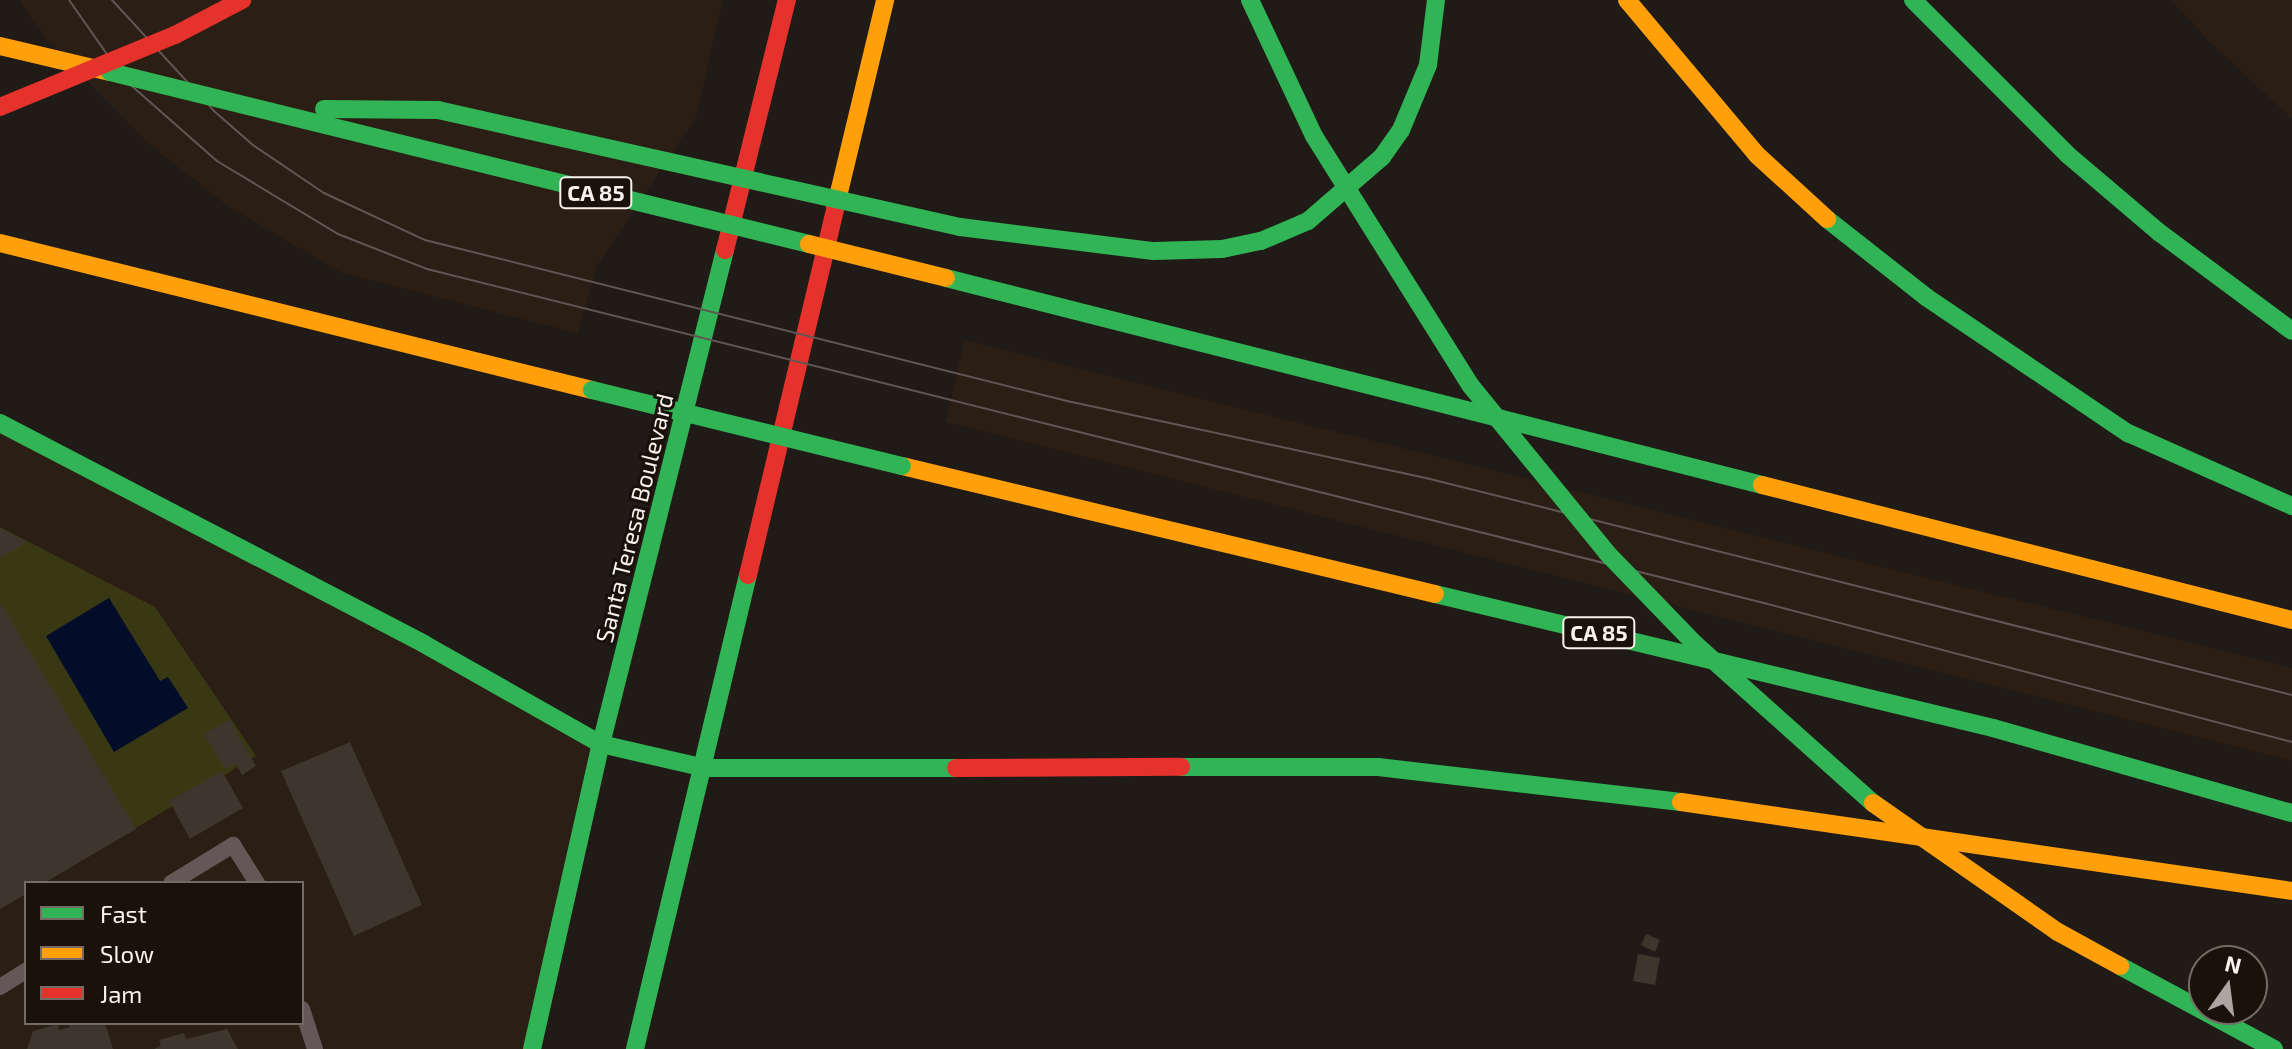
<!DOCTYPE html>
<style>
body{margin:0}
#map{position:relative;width:2292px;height:1049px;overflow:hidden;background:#201b17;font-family:"Exo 2",sans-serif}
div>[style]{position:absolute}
.built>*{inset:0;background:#2b1e14}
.green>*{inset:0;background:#383913}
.water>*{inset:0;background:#030c28}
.building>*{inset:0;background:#3e352d}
.lane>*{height:16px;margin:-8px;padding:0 8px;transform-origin:8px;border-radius:8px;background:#655757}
.fast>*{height:18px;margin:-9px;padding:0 9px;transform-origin:9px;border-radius:9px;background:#30b455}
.slow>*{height:18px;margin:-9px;padding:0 9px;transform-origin:9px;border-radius:9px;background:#ff9f0a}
.jam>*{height:18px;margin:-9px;padding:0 9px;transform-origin:9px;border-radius:9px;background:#e5322d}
.tram>*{height:2px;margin:-1px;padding:0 1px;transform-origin:1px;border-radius:1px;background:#605755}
.fast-bridge>*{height:18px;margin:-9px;padding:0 9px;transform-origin:9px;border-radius:9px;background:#30b455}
.slow-bridge>*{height:18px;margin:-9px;padding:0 9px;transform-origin:9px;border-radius:9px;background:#ff9f0a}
.jam-bridge>*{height:18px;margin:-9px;padding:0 9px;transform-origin:9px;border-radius:9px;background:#e5322d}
span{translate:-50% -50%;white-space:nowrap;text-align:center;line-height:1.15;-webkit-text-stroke:6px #1a110a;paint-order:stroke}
.shield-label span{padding:2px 6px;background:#1a110a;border:2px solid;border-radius:6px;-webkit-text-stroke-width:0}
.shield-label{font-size:22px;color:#f8f1ec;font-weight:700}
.street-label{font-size:24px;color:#f8f1ec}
.legend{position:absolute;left:24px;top:881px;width:280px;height:144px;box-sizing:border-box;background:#1a110a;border:2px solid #736b64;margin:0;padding:10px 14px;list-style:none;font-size:24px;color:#f8f1ec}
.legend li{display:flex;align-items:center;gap:16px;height:40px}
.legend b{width:40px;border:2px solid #736b64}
.north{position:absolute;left:2188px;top:945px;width:80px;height:80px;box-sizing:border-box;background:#1a110a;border:2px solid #736b64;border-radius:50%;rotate:14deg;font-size:22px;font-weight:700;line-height:32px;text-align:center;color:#f8f1ec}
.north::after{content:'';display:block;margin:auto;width:28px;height:36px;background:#aca6a1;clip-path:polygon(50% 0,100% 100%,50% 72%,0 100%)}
</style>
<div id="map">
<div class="built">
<div style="clip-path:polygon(19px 0,723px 0,696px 117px,597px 266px,578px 333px,342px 273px,226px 205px,147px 142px,48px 41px)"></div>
<div style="clip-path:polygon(2171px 0,2292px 0,2292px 119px,2209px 41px)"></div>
<div style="clip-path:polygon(964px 340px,2292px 668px,2292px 761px,946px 422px)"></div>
<div style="clip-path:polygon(evenodd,0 423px,601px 744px,532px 1049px,0 1049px,0 423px,26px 883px,302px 883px,302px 1023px,26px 1023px,26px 883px)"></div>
</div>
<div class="green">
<div style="clip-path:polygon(0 527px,155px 607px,256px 756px,44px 883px,26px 883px,26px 894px,0 909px)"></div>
</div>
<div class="water">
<div style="clip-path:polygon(109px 598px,160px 681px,168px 677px,188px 708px,114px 752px,46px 636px)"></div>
</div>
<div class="building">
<div style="clip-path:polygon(0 528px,27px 542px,0 559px)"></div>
<div style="clip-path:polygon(0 602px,136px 829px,44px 883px,26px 883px,26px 894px,0 909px)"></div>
<div style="clip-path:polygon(229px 719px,256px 766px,242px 775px,236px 764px,225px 769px,204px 734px)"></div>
<div style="clip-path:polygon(350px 742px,422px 905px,354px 936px,281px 771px)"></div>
<div style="clip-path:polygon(222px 771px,243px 808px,190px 839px,169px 801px)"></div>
<div style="clip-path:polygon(1646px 934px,1660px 940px,1655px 952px,1641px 945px)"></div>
<div style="clip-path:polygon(1638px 954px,1660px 958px,1655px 985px,1633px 981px)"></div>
<div style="clip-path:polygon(68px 1023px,105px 1023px,113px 1049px,27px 1049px,33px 1031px,58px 1024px,59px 1030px,70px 1027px)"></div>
<div style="clip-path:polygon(227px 1029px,238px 1049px,154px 1049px,161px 1046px,159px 1040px,184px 1033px,186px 1039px)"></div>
</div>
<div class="lane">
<div style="left:171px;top:883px;width:73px;rotate:-31.5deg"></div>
<div style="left:233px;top:845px;width:45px;rotate:57.7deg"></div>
<div style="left:0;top:987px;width:31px;rotate:-32deg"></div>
<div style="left:302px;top:1009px;width:42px;rotate:72deg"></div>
</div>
<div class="fast">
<div style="left:1913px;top:0;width:219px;rotate:45deg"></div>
<div style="left:2068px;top:155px;width:121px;rotate:40.3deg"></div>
<div style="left:2160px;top:233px;width:164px;rotate:36.6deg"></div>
<div style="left:1827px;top:219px;width:126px;rotate:38.2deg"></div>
<div style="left:1926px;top:297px;width:244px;rotate:34deg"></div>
<div style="left:2128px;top:433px;width:180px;rotate:24deg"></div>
<div style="left:960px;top:227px;width:195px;rotate:7.1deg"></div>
<div style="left:1154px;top:251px;width:68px;rotate:-1.7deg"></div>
<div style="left:1222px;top:249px;width:40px;rotate:-12deg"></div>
<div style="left:1261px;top:241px;width:51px;rotate:-23.1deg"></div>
<div style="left:1308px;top:221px;width:98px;rotate:-40.9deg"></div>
<div style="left:1382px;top:157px;width:33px;rotate:-55deg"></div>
<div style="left:1401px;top:130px;width:70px;rotate:-67.4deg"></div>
<div style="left:1428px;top:65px;width:65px;rotate:-83deg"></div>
<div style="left:946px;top:278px;width:842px;rotate:14.23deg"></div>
<div style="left:0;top:423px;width:478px;rotate:27.5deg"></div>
<div style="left:424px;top:644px;width:203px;rotate:29.5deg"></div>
<div style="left:601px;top:744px;width:107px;rotate:13deg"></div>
<div style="left:705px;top:768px;width:251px"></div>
<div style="left:1435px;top:594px;width:574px;rotate:13.5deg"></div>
<div style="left:1993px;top:728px;width:311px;rotate:15.9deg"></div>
<div style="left:1181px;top:767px;width:197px"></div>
<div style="left:1378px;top:767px;width:305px;rotate:6.6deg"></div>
<div style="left:532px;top:1049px;width:313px;rotate:-77.3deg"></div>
<div style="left:601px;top:744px;width:509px;rotate:-75.91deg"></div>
<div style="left:635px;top:1049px;width:487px;rotate:-76.6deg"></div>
</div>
<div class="slow">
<div style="left:1627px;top:0;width:202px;rotate:50deg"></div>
<div style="left:1757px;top:155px;width:95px;rotate:42.4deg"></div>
<div style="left:0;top:46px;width:113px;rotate:13.3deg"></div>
<div style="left:835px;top:209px;width:215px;rotate:-76.5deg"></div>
<div style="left:0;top:243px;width:610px;rotate:13.95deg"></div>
<div style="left:902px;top:466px;width:548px;rotate:13.5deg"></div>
<div style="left:1762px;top:485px;width:547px;rotate:14.29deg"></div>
<div style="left:1681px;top:802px;width:617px;rotate:8.29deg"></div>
</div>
<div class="jam">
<div style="left:725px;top:250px;width:258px;rotate:-76.1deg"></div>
<div style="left:748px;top:575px;width:376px;rotate:-76.6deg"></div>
<div style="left:956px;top:768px;width:225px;rotate:-0.3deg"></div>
</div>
<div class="tram">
<div style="left:69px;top:0;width:98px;rotate:55deg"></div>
<div style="left:125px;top:80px;width:123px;rotate:41.4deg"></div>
<div style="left:217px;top:161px;width:141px;rotate:31.1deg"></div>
<div style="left:338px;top:234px;width:96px;rotate:21.5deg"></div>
<div style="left:427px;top:269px;width:1378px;rotate:14.03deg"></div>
<div style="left:1764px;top:603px;width:546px;rotate:14.75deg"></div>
<div style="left:112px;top:0;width:151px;rotate:47.4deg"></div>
<div style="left:214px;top:111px;width:52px;rotate:41.1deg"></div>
<div style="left:253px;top:145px;width:86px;rotate:34.1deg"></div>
<div style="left:324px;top:193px;width:111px;rotate:25deg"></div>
<div style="left:425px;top:240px;width:662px;rotate:14.08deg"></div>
<div style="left:1067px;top:401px;width:367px;rotate:12.1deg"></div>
<div style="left:1426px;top:478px;width:893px;rotate:14.07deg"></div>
</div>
<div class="fast-bridge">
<div style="left:1250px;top:0;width:150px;rotate:64.8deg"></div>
<div style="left:1314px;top:136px;width:295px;rotate:57.9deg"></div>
<div style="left:1471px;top:386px;width:215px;rotate:50.8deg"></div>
<div style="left:1607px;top:553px;width:127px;rotate:46deg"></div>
<div style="left:1695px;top:644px;width:239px;rotate:41.8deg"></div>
<div style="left:110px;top:72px;width:720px;rotate:13.82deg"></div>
<div style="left:324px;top:109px;width:114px;rotate:0.5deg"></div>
<div style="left:438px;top:110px;width:535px;rotate:12.63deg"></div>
<div style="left:592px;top:390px;width:319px;rotate:13.8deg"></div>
<div style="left:2120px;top:966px;width:175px;rotate:28.3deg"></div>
</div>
<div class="slow-bridge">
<div style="left:809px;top:244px;width:141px;rotate:13.9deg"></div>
<div style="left:1873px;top:803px;width:226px;rotate:34.9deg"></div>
<div style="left:2058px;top:932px;width:71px;rotate:28.7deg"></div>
</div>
<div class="jam-bridge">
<div style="left:0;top:107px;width:189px;rotate:-22.4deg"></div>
<div style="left:175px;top:35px;width:76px;rotate:-27.6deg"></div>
</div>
<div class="shield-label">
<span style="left:596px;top:193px">CA 85</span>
<span style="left:1599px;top:633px">CA 85</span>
</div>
<div class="street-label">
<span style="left:634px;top:518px;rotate:-76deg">Santa Teresa Boulevard</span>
</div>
<ul class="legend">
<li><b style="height:10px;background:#30b455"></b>Fast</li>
<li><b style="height:10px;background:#ff9f0a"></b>Slow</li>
<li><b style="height:10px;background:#e5322d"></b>Jam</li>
</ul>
<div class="north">N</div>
</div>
